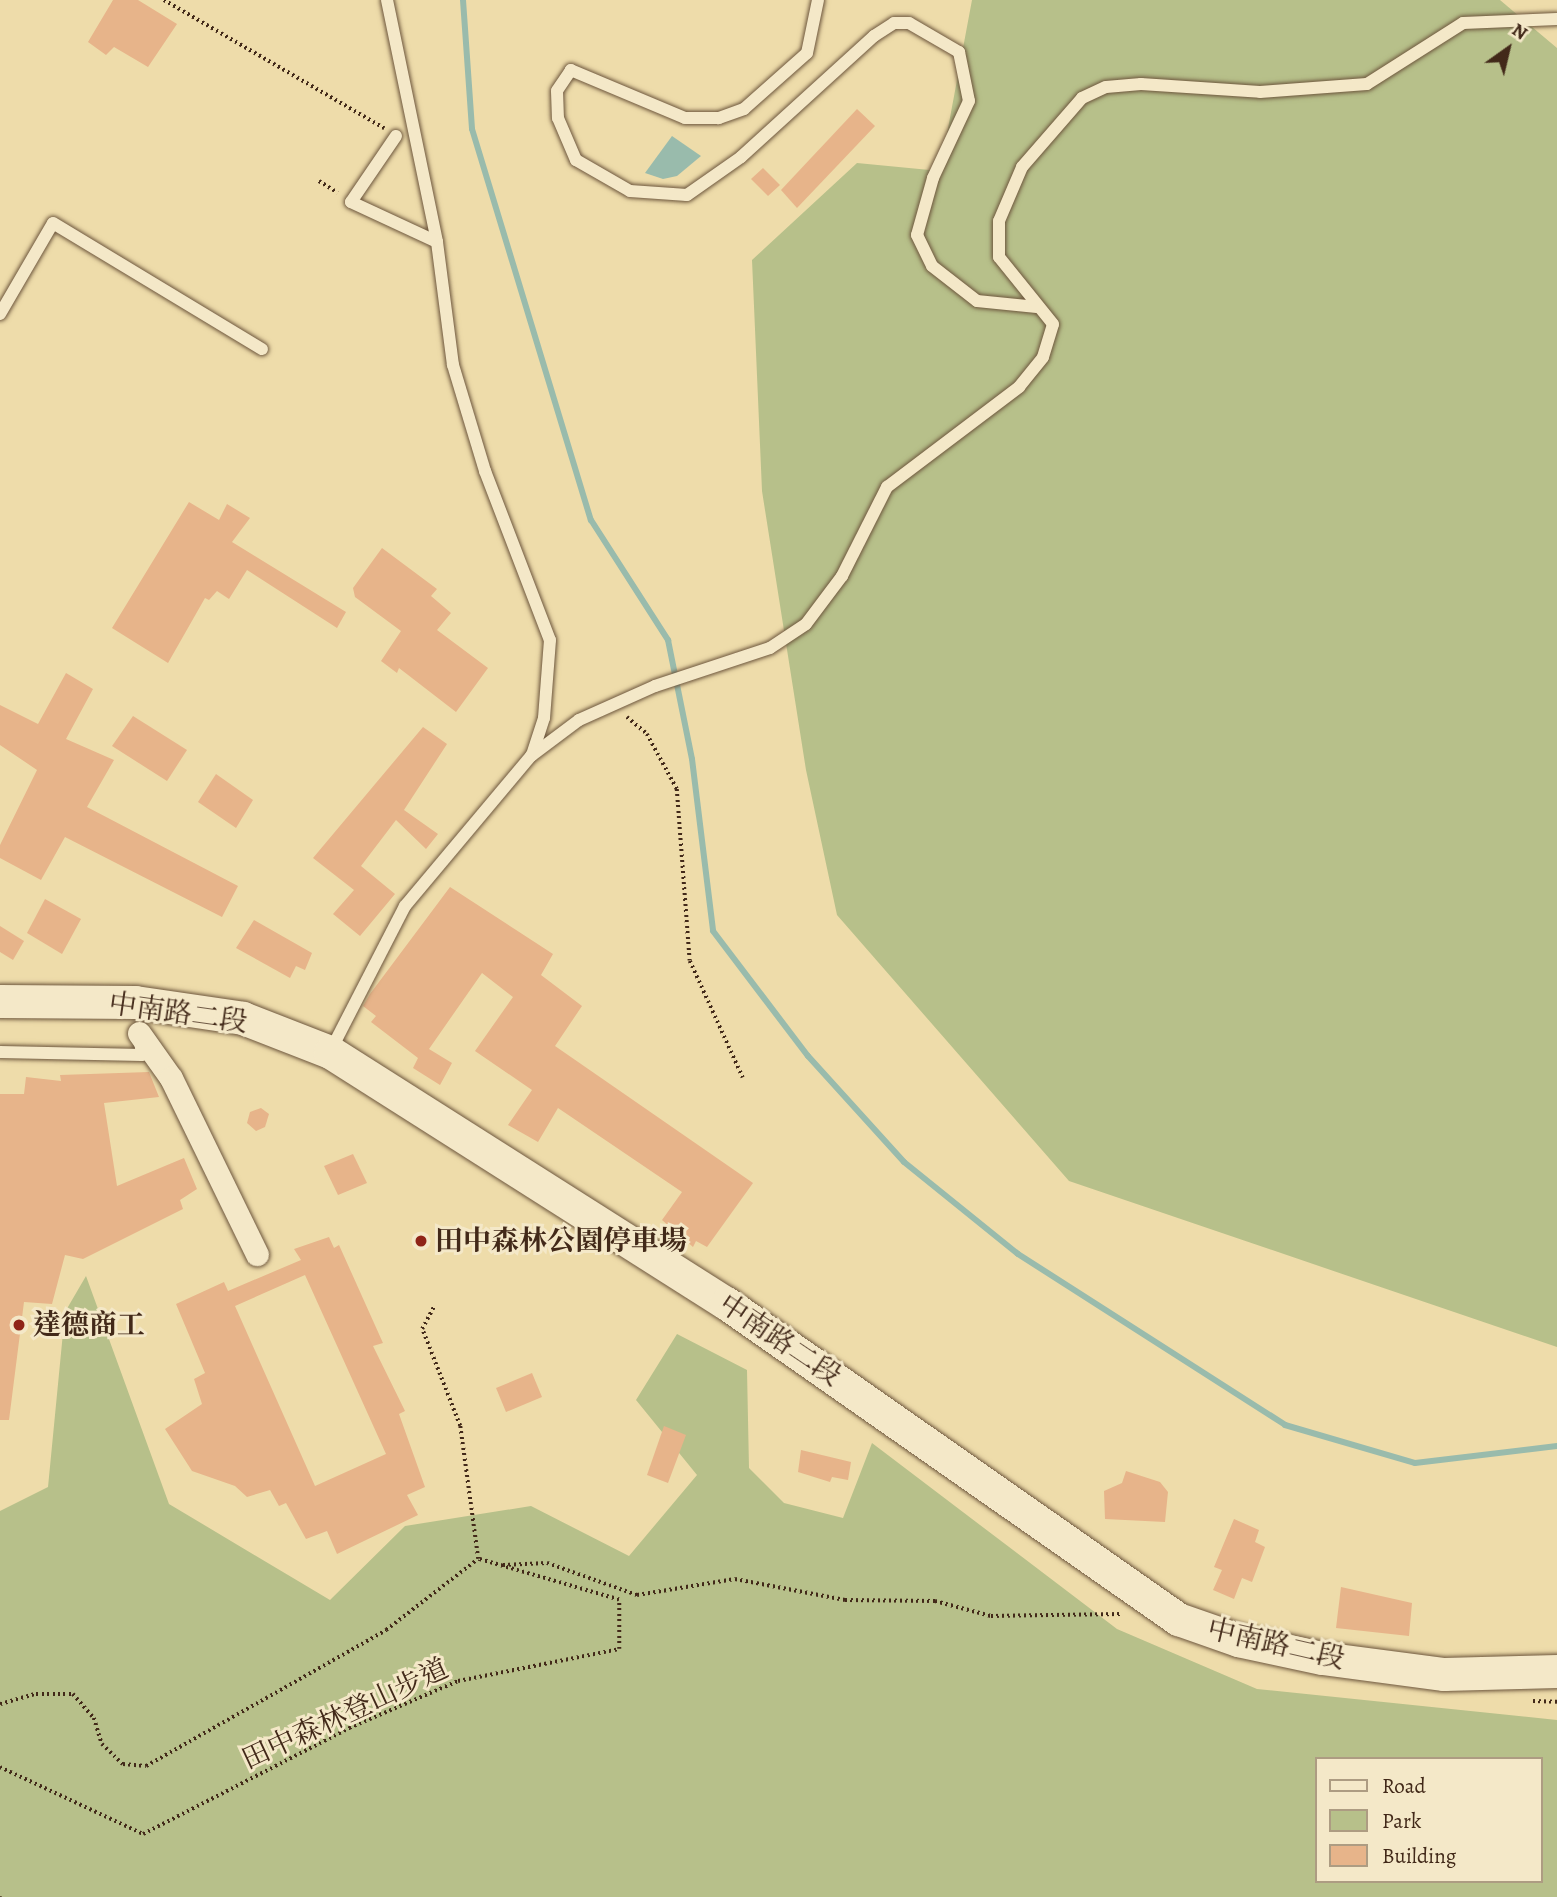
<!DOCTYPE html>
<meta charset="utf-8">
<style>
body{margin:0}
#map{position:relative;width:1557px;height:1897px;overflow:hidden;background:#eedcaa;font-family:Alegreya,"Noto Serif TC",serif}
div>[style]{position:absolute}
.green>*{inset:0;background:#b7c08a}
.water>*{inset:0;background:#99bbac}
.stream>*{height:6px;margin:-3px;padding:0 3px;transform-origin:3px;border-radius:3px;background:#99bbac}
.building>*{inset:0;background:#e7b48a}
.path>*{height:3.5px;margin-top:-1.75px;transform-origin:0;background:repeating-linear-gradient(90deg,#422919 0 2px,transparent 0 5.5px)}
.roads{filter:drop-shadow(0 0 2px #6d563d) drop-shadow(0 0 2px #6d563d)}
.service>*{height:12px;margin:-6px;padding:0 6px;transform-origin:6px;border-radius:6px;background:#f4e8c8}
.minor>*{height:23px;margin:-11.5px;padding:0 11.5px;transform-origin:11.5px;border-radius:11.5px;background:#f4e8c8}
.secondary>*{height:33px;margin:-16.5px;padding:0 16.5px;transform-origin:16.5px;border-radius:16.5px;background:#f4e8c8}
.dots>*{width:19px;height:19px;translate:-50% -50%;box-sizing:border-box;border:4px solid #f4e8c8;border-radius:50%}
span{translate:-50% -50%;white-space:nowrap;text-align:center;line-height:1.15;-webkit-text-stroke:6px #f4e8c8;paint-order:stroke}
.street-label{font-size:28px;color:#422919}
.poi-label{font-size:28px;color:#422919;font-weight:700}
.left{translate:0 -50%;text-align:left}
.legend{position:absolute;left:1315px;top:1757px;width:228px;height:126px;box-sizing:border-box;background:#f4e8c8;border:2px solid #ad9c82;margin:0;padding:9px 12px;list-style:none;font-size:21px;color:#422919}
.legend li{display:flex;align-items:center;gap:14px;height:35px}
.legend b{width:35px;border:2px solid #ad9c82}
.north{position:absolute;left:1473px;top:14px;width:70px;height:70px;-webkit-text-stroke:5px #f4e8c8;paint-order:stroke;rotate:34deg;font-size:19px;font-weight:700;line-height:28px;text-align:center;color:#422919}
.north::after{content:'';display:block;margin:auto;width:24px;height:32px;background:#422919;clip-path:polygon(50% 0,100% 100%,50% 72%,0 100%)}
</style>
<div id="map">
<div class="green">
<div style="clip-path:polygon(972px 0,1500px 0,1557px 48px,1557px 1347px,1069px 1181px,837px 915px,806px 770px,762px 491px,752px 260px,857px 163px,940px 171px)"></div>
<div style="clip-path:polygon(evenodd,86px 1276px,169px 1504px,330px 1600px,405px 1526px,531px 1506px,629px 1556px,697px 1475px,636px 1400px,677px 1334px,747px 1370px,749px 1468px,784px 1503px,843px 1518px,872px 1443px,1117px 1629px,1257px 1689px,1557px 1720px,1557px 1897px,0 1897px,0 1511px,48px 1487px,65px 1312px,86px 1276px,1317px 1759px,1541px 1759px,1541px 1881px,1317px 1881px,1317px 1759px)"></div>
</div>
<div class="water">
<div style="clip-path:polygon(672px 136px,701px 156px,677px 176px,663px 179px,645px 173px)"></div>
</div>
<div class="stream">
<div style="left:463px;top:0;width:129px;rotate:86deg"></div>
<div style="left:472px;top:129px;width:409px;rotate:73.1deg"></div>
<div style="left:591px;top:520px;width:143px;rotate:57.3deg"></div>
<div style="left:668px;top:640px;width:121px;rotate:78.6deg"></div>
<div style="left:692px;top:759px;width:173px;rotate:83deg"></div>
<div style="left:713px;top:931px;width:157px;rotate:52.8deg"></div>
<div style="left:808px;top:1056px;width:143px;rotate:47.8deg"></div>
<div style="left:904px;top:1162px;width:146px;rotate:38.9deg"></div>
<div style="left:1018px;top:1254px;width:317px;rotate:32.6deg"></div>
<div style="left:1285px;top:1425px;width:135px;rotate:16.3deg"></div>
<div style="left:1415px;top:1463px;width:143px;rotate:-6.8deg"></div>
</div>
<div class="building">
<div style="clip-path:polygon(113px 0,138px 0,177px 24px,148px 67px,114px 47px,106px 55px,88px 42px)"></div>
<div style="clip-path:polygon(857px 109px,875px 126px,797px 208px,781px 190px)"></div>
<div style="clip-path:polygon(763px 168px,780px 185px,768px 196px,751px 179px)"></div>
<div style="clip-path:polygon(189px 502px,219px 520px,227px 504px,250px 518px,232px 542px,346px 612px,337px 628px,247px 570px,229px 599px,217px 591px,209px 600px,205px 598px,168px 663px,112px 628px)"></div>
<div style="clip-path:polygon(382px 548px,437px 589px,431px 596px,451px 613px,437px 630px,488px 668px,456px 712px,399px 668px,397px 673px,381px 661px,401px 631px,355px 597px,353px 588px)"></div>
<div style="clip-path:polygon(66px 673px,93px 689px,66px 739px,114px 760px,87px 807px,238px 886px,222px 917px,65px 837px,41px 880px,0 858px,0 845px,37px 770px,0 745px,0 705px,38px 724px)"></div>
<div style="clip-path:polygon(133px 716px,187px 750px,167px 781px,112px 746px)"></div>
<div style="clip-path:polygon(423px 727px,447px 744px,404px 810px,438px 834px,426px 849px,396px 820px,361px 866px,395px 894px,360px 936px,333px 914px,354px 890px,313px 858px)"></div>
<div style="clip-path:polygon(216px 774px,253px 800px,236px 828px,198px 802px)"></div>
<div style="clip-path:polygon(450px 887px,553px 954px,541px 975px,582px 1006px,555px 1046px,753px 1183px,707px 1247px,696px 1241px,693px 1247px,662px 1220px,682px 1192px,558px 1108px,538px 1142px,508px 1125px,532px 1090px,475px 1051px,513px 997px,482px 973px,429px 1049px,452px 1063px,440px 1085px,413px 1068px,418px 1058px,371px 1022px,376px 1016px,363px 1006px,370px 994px)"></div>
<div style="clip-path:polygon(45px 899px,81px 919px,62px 954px,27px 933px)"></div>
<div style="clip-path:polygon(254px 920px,312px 953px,305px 970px,296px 966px,290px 978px,236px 948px)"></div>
<div style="clip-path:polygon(0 926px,24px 941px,13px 960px,0 952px)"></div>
<div style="clip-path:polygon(149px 1072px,159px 1097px,104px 1103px,117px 1186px,184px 1158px,197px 1189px,180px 1200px,183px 1209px,83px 1259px,65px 1255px,52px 1304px,24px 1302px,9px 1420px,0 1420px,0 1094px,24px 1094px,26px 1077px,61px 1081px,60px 1075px)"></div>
<div style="clip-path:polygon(261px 1108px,269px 1114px,265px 1127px,256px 1131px,247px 1123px,250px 1112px)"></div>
<div style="clip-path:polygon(353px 1154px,367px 1183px,338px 1195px,324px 1166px)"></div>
<div style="clip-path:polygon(evenodd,329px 1237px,334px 1248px,339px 1245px,383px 1343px,373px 1346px,405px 1411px,399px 1414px,425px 1487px,407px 1495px,418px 1515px,337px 1554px,327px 1531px,306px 1539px,286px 1503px,279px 1506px,270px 1490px,247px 1497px,235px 1486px,192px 1471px,165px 1429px,202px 1404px,194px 1379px,205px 1373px,176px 1304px,224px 1282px,228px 1291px,301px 1260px,294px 1249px,329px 1237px,305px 1275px,386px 1454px,315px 1486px,235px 1306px,305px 1275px)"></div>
<div style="clip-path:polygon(532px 1373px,542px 1397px,506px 1412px,496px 1388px)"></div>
<div style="clip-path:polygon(664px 1426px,686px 1435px,668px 1483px,647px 1475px)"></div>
<div style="clip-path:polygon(801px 1450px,851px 1462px,848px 1480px,832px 1477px,830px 1482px,798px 1472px)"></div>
<div style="clip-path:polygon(1126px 1471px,1160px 1482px,1168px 1492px,1165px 1522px,1105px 1519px,1104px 1491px,1122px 1483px)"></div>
<div style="clip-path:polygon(1234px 1519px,1259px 1530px,1255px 1542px,1265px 1547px,1252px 1582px,1242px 1578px,1234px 1599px,1213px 1590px,1222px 1570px,1214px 1567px)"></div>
<div style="clip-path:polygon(1341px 1587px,1412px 1603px,1409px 1636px,1336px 1628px)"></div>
</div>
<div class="path">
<div style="left:164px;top:0;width:255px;rotate:30.2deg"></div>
<div style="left:319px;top:181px;width:22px;rotate:32deg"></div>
<div style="left:627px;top:717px;width:26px;rotate:40deg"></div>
<div style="left:647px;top:734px;width:63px;rotate:61.4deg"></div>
<div style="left:677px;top:789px;width:172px;rotate:85.7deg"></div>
<div style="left:690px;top:961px;width:128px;rotate:65.6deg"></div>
<div style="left:503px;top:1565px;width:44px;rotate:-2.6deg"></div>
<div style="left:547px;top:1563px;width:96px;rotate:19.6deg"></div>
<div style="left:637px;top:1595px;width:99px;rotate:-9.3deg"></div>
<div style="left:735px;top:1579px;width:112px;rotate:10.8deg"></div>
<div style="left:845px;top:1600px;width:90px;rotate:0.6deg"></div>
<div style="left:935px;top:1601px;width:58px;rotate:15deg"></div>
<div style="left:991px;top:1616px;width:131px;rotate:-0.9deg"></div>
<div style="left:1533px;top:1701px;width:24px;rotate:2deg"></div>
<div style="left:0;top:1704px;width:37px;rotate:-16deg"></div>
<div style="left:36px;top:1694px;width:37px"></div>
<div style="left:73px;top:1694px;width:32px;rotate:49deg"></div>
<div style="left:94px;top:1718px;width:27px;rotate:73deg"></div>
<div style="left:102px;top:1744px;width:29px;rotate:44deg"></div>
<div style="left:123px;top:1764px;width:23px;rotate:5deg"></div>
<div style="left:146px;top:1766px;width:276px;rotate:-29.5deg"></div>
<div style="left:386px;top:1630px;width:116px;rotate:-37.7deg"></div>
<div style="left:0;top:1767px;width:158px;rotate:25.1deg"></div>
<div style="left:143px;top:1834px;width:232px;rotate:-27.2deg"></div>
<div style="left:349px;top:1728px;width:119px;rotate:-23.3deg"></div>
<div style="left:458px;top:1681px;width:164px;rotate:-11.2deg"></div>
<div style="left:619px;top:1649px;width:49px;rotate:-90deg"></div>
<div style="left:619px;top:1600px;width:147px;rotate:-163.8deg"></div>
<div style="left:478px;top:1559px;width:134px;rotate:-97.7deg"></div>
<div style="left:460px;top:1426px;width:104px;rotate:-111.4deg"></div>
<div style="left:422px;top:1329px;width:27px;rotate:-62deg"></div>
<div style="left:0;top:1896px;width:1px;rotate:90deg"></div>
</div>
<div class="roads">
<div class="service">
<div style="left:387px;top:0;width:247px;rotate:78.3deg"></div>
<div style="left:437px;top:242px;width:124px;rotate:82.6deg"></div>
<div style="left:453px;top:365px;width:111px;rotate:73.2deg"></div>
<div style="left:485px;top:471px;width:181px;rotate:69deg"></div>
<div style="left:550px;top:640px;width:78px;rotate:94.4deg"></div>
<div style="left:544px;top:718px;width:39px;rotate:108deg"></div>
<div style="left:818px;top:0;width:54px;rotate:101.7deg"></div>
<div style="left:807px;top:53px;width:84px;rotate:138.4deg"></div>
<div style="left:744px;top:109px;width:27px;rotate:160deg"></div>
<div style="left:719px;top:118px;width:34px;rotate:180deg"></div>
<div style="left:685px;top:118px;width:124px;rotate:-157.2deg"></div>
<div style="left:571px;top:70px;width:25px;rotate:124deg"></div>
<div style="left:557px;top:91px;width:27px;rotate:88deg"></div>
<div style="left:558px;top:118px;width:46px;rotate:66.8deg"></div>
<div style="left:576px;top:160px;width:62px;rotate:29.9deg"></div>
<div style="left:630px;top:191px;width:57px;rotate:4deg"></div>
<div style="left:687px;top:195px;width:66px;rotate:-35.1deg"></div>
<div style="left:741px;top:157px;width:180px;rotate:-42.3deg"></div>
<div style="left:874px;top:36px;width:24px;rotate:-33deg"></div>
<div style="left:894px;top:23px;width:15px"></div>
<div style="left:909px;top:23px;width:58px;rotate:30.1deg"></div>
<div style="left:959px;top:52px;width:50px;rotate:78.5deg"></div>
<div style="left:969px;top:101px;width:85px;rotate:115.1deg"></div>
<div style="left:933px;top:178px;width:59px;rotate:105.7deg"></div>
<div style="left:917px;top:235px;width:34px;rotate:64deg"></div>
<div style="left:932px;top:266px;width:57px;rotate:37.9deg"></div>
<div style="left:977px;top:301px;width:60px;rotate:5.7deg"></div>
<div style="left:396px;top:136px;width:80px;rotate:124.3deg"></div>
<div style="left:351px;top:202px;width:95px;rotate:24.9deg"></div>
<div style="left:0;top:314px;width:105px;rotate:-59.8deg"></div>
<div style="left:53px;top:223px;width:244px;rotate:31.1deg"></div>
<div style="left:331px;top:1050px;width:162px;rotate:-62.8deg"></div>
<div style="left:405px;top:906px;width:196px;rotate:-50deg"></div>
<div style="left:531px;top:756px;width:60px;rotate:-36.9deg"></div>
<div style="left:579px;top:720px;width:83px;rotate:-24.1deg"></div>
<div style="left:655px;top:686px;width:121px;rotate:-18.3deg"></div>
<div style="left:770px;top:648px;width:43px;rotate:-33.7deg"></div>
<div style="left:806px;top:624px;width:60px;rotate:-53.1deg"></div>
<div style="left:842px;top:576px;width:100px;rotate:-63.2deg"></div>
<div style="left:887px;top:487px;width:166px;rotate:-37.1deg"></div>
<div style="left:1019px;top:387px;width:38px;rotate:-51deg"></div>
<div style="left:1043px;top:357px;width:34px;rotate:-73deg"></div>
<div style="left:1053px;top:324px;width:86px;rotate:-128.9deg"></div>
<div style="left:999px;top:257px;width:36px;rotate:-90deg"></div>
<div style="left:999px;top:221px;width:59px;rotate:-66.9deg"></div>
<div style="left:1022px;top:167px;width:91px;rotate:-49deg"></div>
<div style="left:1082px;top:98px;width:26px;rotate:-25deg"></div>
<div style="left:1106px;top:87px;width:35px;rotate:-5deg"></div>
<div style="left:1141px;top:84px;width:119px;rotate:3.8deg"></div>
<div style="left:1260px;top:92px;width:107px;rotate:-4.3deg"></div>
<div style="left:1367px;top:84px;width:114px;rotate:-32.4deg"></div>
<div style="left:1463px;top:23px;width:94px;rotate:-2.4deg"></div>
<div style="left:0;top:1052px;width:142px;rotate:1.2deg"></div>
<div style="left:142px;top:1055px;width:15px;rotate:-98deg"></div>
</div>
<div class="minor">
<div style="left:139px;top:1033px;width:55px;rotate:54.6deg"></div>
<div style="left:171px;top:1078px;width:196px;rotate:64deg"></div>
</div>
<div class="secondary">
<div style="left:0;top:1001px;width:135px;rotate:0.4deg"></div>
<div style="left:135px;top:1002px;width:109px;rotate:8.4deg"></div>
<div style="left:243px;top:1018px;width:93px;rotate:21.3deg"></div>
<div style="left:330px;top:1052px;width:469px;rotate:32.4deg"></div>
<div style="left:726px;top:1303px;width:552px;rotate:34.96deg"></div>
<div style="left:1178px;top:1619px;width:64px;rotate:19.3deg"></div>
<div style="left:1238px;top:1640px;width:86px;rotate:12.1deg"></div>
<div style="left:1322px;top:1658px;width:123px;rotate:7.5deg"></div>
<div style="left:1444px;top:1674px;width:113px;rotate:-1.5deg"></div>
</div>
</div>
<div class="dots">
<div style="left:421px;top:1241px;background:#8f2418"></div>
<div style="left:19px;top:1325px;background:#8f2418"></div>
</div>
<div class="street-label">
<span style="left:178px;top:1013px;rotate:8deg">中南路二段</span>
<span style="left:780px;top:1340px;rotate:34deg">中南路二段</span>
<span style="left:1276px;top:1644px;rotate:13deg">中南路二段</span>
<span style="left:345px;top:1714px;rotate:-25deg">田中森林登山步道</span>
</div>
<div class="poi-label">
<span class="left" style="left:435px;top:1241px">田中森林公園停車場</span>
<span class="left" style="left:33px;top:1325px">達德商工</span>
</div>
<ul class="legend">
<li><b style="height:9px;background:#f4e8c8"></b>Road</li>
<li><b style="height:19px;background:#b7c08a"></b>Park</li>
<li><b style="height:19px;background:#e7b48a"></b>Building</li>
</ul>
<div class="north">N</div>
</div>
